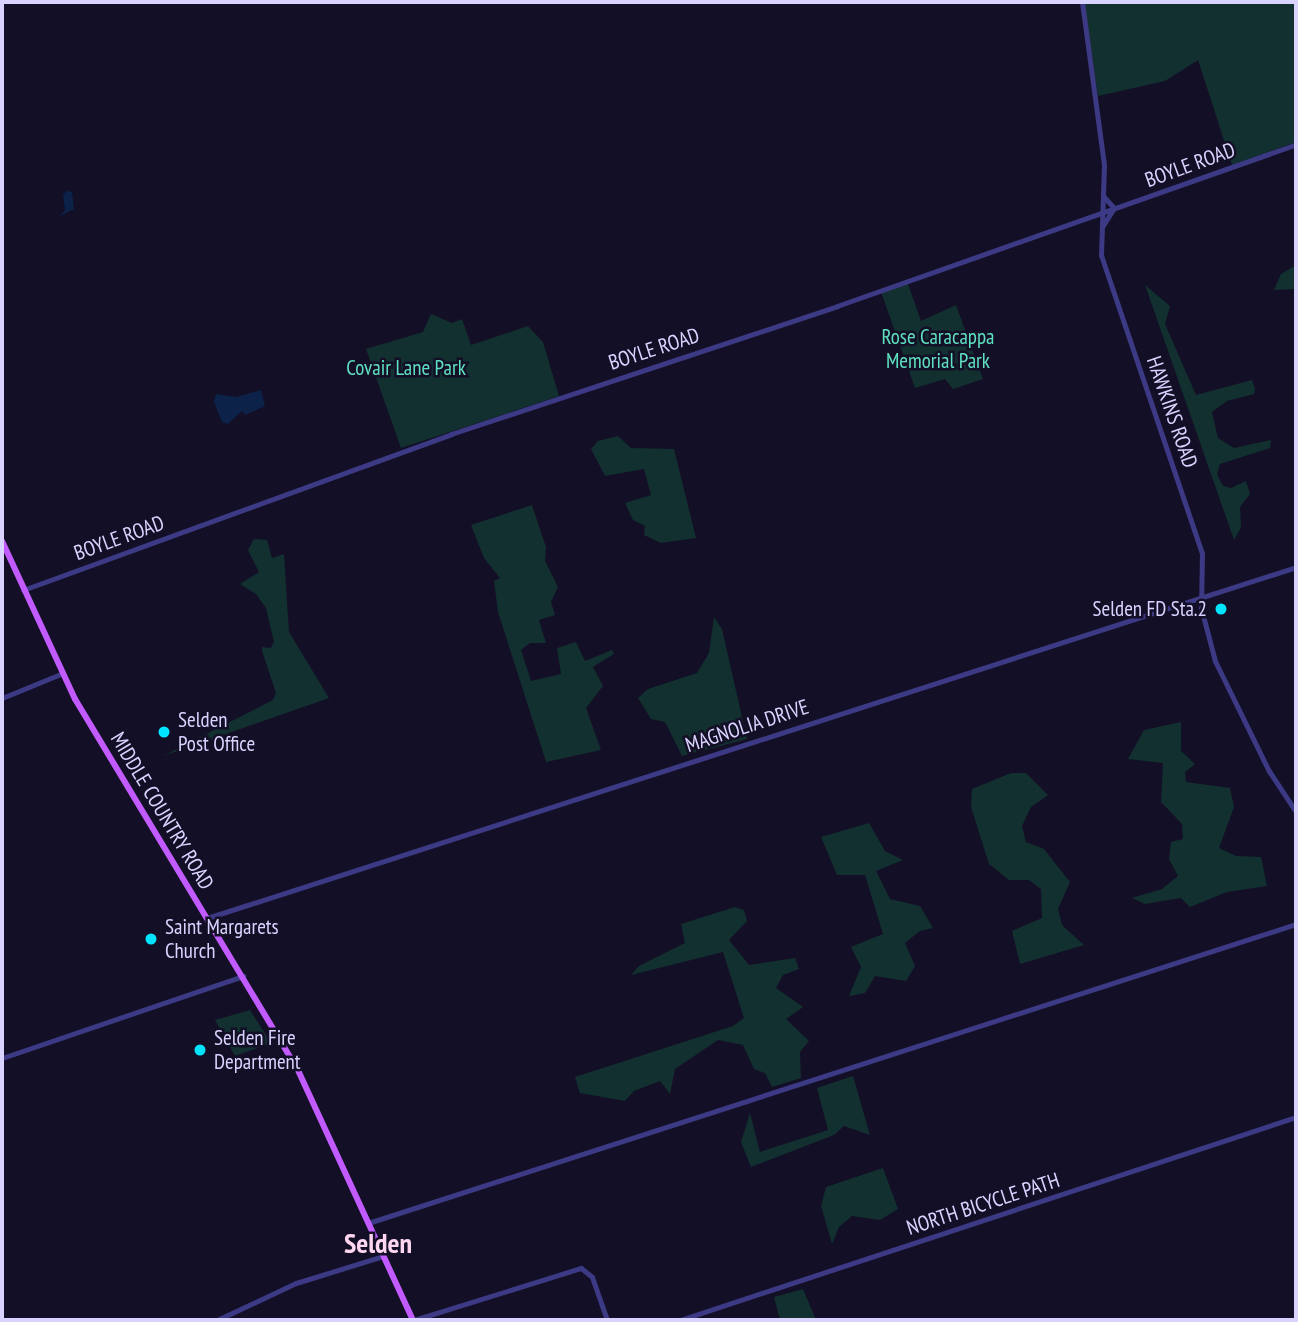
<!DOCTYPE html>
<style>
body{margin:0}
#map{position:relative;width:1298px;height:1322px;overflow:hidden;background:#130f26;font-family:"PT Sans Narrow",sans-serif}
div>[style]{position:absolute}
.green>*{inset:0;background:#12302f}
.water>*{inset:0;background:#0c2248}
.minor>*{height:5px;margin:-2.5px;padding:0 2.5px;transform-origin:2.5px;border-radius:2.5px;background:#3d3a85}
.major>*{height:6px;margin:-3px;padding:0 3px;transform-origin:3px;border-radius:3px;background:#c25bff}
.dots>*{width:19px;height:19px;translate:-50% -50%;box-sizing:border-box;border:4px solid #130f26;border-radius:50%}
span{translate:-50% -50%;white-space:nowrap;text-align:center;line-height:1.15;-webkit-text-stroke:5px #130f26;paint-order:stroke}
.street-label{font-size:21px;color:#d9d4ff}
.park-label{font-size:21px;color:#5fe0c0}
.poi-label{font-size:21px;color:#d9d4ff}
.right{translate:-100% -50%;text-align:right}
.left{translate:0 -50%;text-align:left}
.district-label{font-size:28px;color:#ffd6f0;font-weight:700}
.frame{position:absolute;inset:0;border:4px solid #d9d4ff;pointer-events:none}
</style>
<div id="map">
<div class="green">
<div style="clip-path:polygon(1084px 2px,1296px 2px,1296px 142px,1232px 165px,1198px 60px,1165px 81px,1098px 96px)"></div>
<div style="clip-path:polygon(1296px 265px,1296px 289px,1274px 290px,1281px 274px)"></div>
<div style="clip-path:polygon(908px 284px,921px 321px,956px 305px,983px 379px,953px 389px,945px 379px,915px 388px,881px 292px)"></div>
<div style="clip-path:polygon(1145px 285px,1170px 306px,1165px 324px,1196px 395px,1252px 380px,1255px 389px,1254px 394px,1227px 401px,1212px 412px,1218px 438px,1234px 448px,1271px 440px,1270px 448px,1220px 464px,1217px 474px,1223px 486px,1231px 488px,1246px 481px,1250px 494px,1240px 507px,1241px 528px,1234px 540px)"></div>
<div style="clip-path:polygon(431px 314px,452px 323px,462px 319px,471px 345px,528px 326px,543px 342px,559px 396px,401px 448px,366px 349px,423px 332px)"></div>
<div style="clip-path:polygon(618px 436px,631px 448px,674px 449px,696px 538px,661px 543px,644px 535px,645px 526px,633px 520px,625px 503px,651px 495px,644px 469px,605px 476px,591px 449px,598px 441px)"></div>
<div style="clip-path:polygon(532px 505px,546px 547px,545px 561px,558px 587px,551px 602px,555px 615px,539px 620px,546px 643px,530px 643px,521px 650px,531px 681px,561px 674px,557px 648px,576px 642px,585px 661px,612px 650px,614px 654px,593px 667px,603px 686px,586px 708px,601px 750px,546px 762px,498px 612px,494px 581px,500px 578px,484px 558px,471px 525px)"></div>
<div style="clip-path:polygon(254px 539px,267px 540px,272px 558px,284px 554px,289px 632px,329px 698px,163px 756px,273px 700px,276px 693px,262px 651px,262px 647px,271px 648px,274px 642px,266px 608px,256px 594px,240px 584px,259px 572px,248px 550px)"></div>
<div style="clip-path:polygon(714px 617px,722px 629px,747px 739px,682px 756px,665px 722px,651px 719px,638px 698px,648px 689px,697px 673px,709px 653px)"></div>
<div style="clip-path:polygon(1181px 722px,1181px 751px,1195px 764px,1185px 772px,1186px 782px,1230px 788px,1234px 807px,1219px 848px,1236px 856px,1261px 857px,1267px 886px,1227px 892px,1190px 907px,1181px 898px,1145px 904px,1132px 898px,1162px 889px,1178px 876px,1169px 859px,1171px 842px,1183px 839px,1182px 824px,1161px 802px,1163px 763px,1128px 759px,1144px 730px)"></div>
<div style="clip-path:polygon(1011px 773px,1026px 773px,1048px 795px,1031px 807px,1022px 826px,1026px 842px,1044px 849px,1070px 882px,1058px 909px,1062px 925px,1084px 945px,1020px 964px,1012px 931px,1042px 918px,1041px 889px,1029px 880px,1009px 880px,989px 864px,971px 807px,972px 789px)"></div>
<div style="clip-path:polygon(869px 823px,885px 851px,903px 860px,876px 871px,890px 899px,920px 906px,933px 928px,920px 931px,905px 943px,915px 966px,906px 981px,875px 976px,865px 993px,849px 996px,861px 967px,851px 947px,883px 934px,865px 875px,837px 875px,821px 837px)"></div>
<div style="clip-path:polygon(735px 907px,744px 910px,747px 921px,729px 940px,749px 965px,795px 958px,799px 969px,783px 975px,776px 988px,803px 1007px,786px 1019px,809px 1041px,800px 1052px,801px 1078px,772px 1087px,765px 1073px,754px 1069px,743px 1045px,718px 1040px,675px 1069px,670px 1094px,660px 1081px,634px 1091px,625px 1101px,580px 1093px,575px 1077px,733px 1026px,744px 1018px,723px 952px,631px 975px,639px 966px,685px 943px,681px 924px)"></div>
<div style="clip-path:polygon(250px 1010px,271px 1043px,235px 1056px,215px 1020px)"></div>
<div style="clip-path:polygon(853px 1076px,870px 1135px,844px 1126px,834px 1135px,751px 1167px,741px 1142px,750px 1113px,760px 1152px,828px 1130px,817px 1088px)"></div>
<div style="clip-path:polygon(883px 1168px,898px 1209px,880px 1220px,852px 1216px,839px 1227px,832px 1244px,821px 1206px,826px 1187px)"></div>
<div style="clip-path:polygon(803px 1289px,816px 1320px,780px 1320px,774px 1297px)"></div>
</div>
<div class="water">
<div style="clip-path:polygon(67px 191px,72px 192px,74px 209px,60px 216px,65px 210px,63px 195px)"></div>
<div style="clip-path:polygon(261px 390px,265px 406px,245px 415px,242px 411px,228px 424px,222px 422px,214px 402px,216px 394px,236px 397px)"></div>
</div>
<div class="minor">
<div style="left:1082px;top:2px;width:164px;rotate:82.3deg"></div>
<div style="left:1104px;top:165px;width:90px;rotate:91.9deg"></div>
<div style="left:1101px;top:255px;width:315px;rotate:71.3deg"></div>
<div style="left:1202px;top:553px;width:55px;rotate:91deg"></div>
<div style="left:1201px;top:608px;width:55px;rotate:75.2deg"></div>
<div style="left:1215px;top:661px;width:123px;rotate:63.9deg"></div>
<div style="left:1269px;top:771px;width:49px;rotate:56.6deg"></div>
<div style="left:1102px;top:227px;width:22px;rotate:-58deg"></div>
<div style="left:1114px;top:208px;width:15px;rotate:-132deg"></div>
<div style="left:23px;top:590px;width:456px;rotate:-20deg"></div>
<div style="left:451px;top:434px;width:407px;rotate:-18.3deg"></div>
<div style="left:837px;top:306px;width:487px;rotate:-19.4deg"></div>
<div style="left:2px;top:698px;width:66px;rotate:-22.3deg"></div>
<div style="left:207px;top:918px;width:1144px;rotate:-17.86deg"></div>
<div style="left:2px;top:1058px;width:255px;rotate:-18.8deg"></div>
<div style="left:368px;top:1223px;width:975px;rotate:-17.86deg"></div>
<div style="left:217px;top:1320px;width:87px;rotate:-25.1deg"></div>
<div style="left:296px;top:1283px;width:91px;rotate:-17.2deg"></div>
<div style="left:414px;top:1320px;width:175px;rotate:-17.3deg"></div>
<div style="left:581px;top:1268px;width:14px;rotate:39deg"></div>
<div style="left:592px;top:1277px;width:46px;rotate:70.8deg"></div>
<div style="left:680px;top:1320px;width:649px;rotate:-18.24deg"></div>
</div>
<div class="major">
<div style="left:2px;top:541px;width:174px;rotate:65.2deg"></div>
<div style="left:75px;top:699px;width:431px;rotate:59deg"></div>
<div style="left:297px;top:1068px;width:277px;rotate:65.3deg"></div>
</div>
<div class="dots">
<div style="left:1221px;top:609px;background:#00e5ff"></div>
<div style="left:164px;top:732px;background:#00e5ff"></div>
<div style="left:151px;top:939px;background:#00e5ff"></div>
<div style="left:200px;top:1050px;background:#00e5ff"></div>
</div>
<div class="street-label">
<span style="left:1190px;top:165px;rotate:-20deg">BOYLE ROAD</span>
<span style="left:654px;top:349px;rotate:-18deg">BOYLE ROAD</span>
<span style="left:1172px;top:412px;rotate:71deg">HAWKINS ROAD</span>
<span style="left:119px;top:538px;rotate:-20deg">BOYLE ROAD</span>
<span style="left:747px;top:726px;rotate:-18deg">MAGNOLIA DRIVE</span>
<span style="left:162px;top:811px;rotate:59deg">MIDDLE COUNTRY ROAD</span>
<span style="left:983px;top:1204px;rotate:-18deg">NORTH BICYCLE PATH</span>
</div>
<div class="park-label">
<span style="left:938px;top:349px">Rose Caracappa<br>Memorial Park</span>
<span style="left:406px;top:368px">Covair Lane Park</span>
</div>
<div class="poi-label">
<span class="right" style="left:1207px;top:609px">Selden FD Sta.2</span>
<span class="left" style="left:178px;top:732px">Selden<br>Post Office</span>
<span class="left" style="left:165px;top:939px">Saint Margarets<br>Church</span>
<span class="left" style="left:214px;top:1050px">Selden Fire<br>Department</span>
</div>
<div class="district-label">
<span style="left:378px;top:1243px">Selden</span>
</div>
<div class="frame"></div>
</div>
